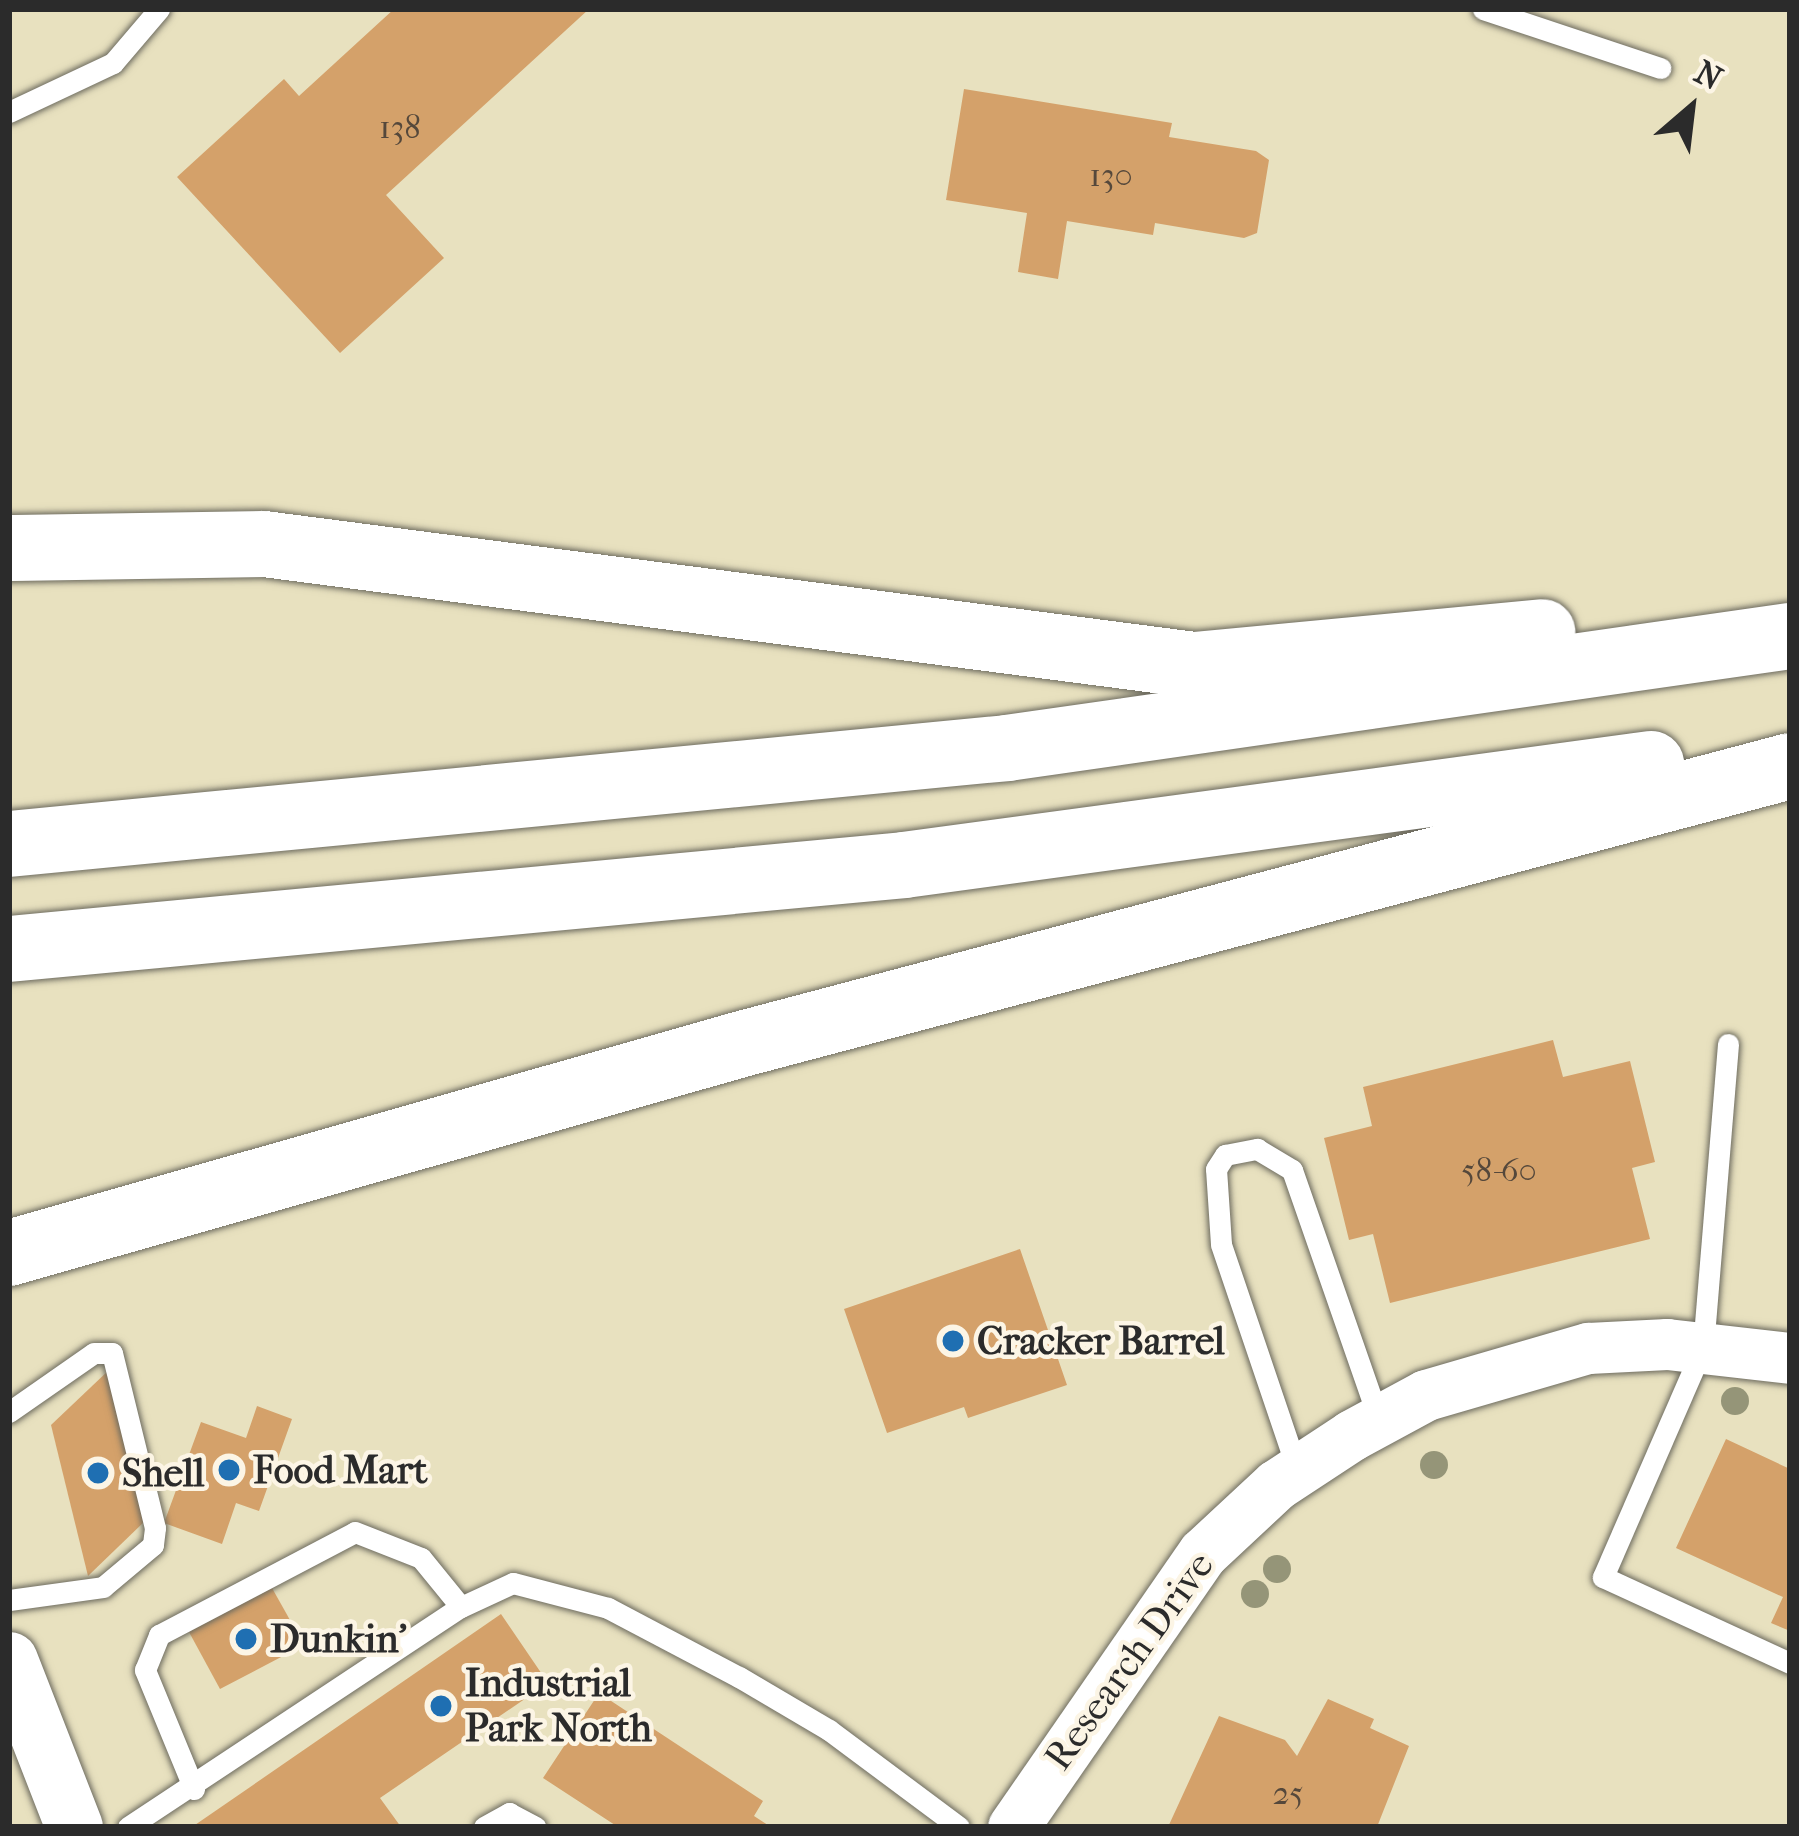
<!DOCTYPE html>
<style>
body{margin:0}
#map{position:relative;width:1799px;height:1836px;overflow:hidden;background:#e8e1bf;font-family:"IM FELL French Canon",serif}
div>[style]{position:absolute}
.building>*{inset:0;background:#d4a16a}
.roads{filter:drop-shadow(0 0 3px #6d6b5f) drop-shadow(0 0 3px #6d6b5f)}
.service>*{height:21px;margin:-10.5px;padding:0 10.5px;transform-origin:10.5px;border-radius:10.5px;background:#fff}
.tertiary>*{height:51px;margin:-25.5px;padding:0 25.5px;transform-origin:25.5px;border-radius:25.5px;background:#fff}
.secondary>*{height:57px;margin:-28.5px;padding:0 28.5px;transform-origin:28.5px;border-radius:28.5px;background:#fff}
.motorway>*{height:66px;margin:-33px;padding:0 33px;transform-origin:33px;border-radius:33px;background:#fff}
.trees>*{width:28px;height:28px;margin:-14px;border-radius:50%;background:#959578}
.dots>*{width:33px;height:33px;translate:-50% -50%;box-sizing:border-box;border:6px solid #fcf5e5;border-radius:50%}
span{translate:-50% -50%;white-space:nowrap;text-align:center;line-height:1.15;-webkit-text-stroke:9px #fcf5e5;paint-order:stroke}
.number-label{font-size:33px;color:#55483b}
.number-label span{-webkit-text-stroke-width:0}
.poi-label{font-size:39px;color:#2b2b2b;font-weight:700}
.left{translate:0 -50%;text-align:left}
.street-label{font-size:39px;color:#2b2b2b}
.frame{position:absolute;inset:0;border:12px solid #2b2b2b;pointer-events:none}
.north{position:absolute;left:1631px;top:48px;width:120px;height:120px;-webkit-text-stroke:9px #fcf5e5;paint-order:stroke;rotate:28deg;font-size:33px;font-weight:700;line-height:48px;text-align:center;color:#2b2b2b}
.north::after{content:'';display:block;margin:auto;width:42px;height:54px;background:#2b2b2b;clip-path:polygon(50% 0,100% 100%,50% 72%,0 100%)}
</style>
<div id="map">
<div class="building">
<div style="clip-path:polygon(394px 9px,589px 9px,386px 195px,444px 258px,340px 353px,177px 177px,284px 79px,299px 96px)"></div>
<div style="clip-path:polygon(964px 89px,1172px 123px,1169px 137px,1256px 151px,1269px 160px,1257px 233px,1244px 238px,1155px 223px,1153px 235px,1067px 221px,1058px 279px,1018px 272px,1027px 213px,946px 200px)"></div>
<div style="clip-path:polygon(1553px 1040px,1563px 1077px,1630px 1061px,1655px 1162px,1632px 1168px,1650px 1239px,1390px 1303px,1373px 1234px,1349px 1240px,1324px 1138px,1372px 1126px,1363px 1087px)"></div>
<div style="clip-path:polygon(1020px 1249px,1067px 1385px,968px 1418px,964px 1407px,887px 1433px,844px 1309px)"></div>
<div style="clip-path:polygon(110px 1369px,145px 1521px,88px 1576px,51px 1425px)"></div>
<div style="clip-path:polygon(257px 1406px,292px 1419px,259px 1511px,236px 1503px,222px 1544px,164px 1523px,201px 1422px,246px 1438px)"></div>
<div style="clip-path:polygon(1726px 1439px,1790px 1469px,1790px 1631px,1771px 1623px,1783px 1597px,1676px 1548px)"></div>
<div style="clip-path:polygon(272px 1588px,304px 1645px,220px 1689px,189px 1632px)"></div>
<div style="clip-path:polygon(501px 1614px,548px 1683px,380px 1798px,401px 1827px,192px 1827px)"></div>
<div style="clip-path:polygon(599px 1693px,763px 1801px,754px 1816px,771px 1827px,618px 1827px,543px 1778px)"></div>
<div style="clip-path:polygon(1328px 1699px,1374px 1719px,1370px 1728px,1409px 1746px,1377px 1827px,1168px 1827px,1219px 1716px,1285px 1740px,1297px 1756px)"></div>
</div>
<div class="roads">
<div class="service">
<div style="left:1483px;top:9px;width:187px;rotate:18.4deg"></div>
<div style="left:9px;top:112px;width:115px;rotate:-25.2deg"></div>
<div style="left:113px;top:63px;width:71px;rotate:-49.6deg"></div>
<div style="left:1728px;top:1044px;width:304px;rotate:94.7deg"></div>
<div style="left:1703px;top:1347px;width:251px;rotate:113.5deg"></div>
<div style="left:1603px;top:1577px;width:206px;rotate:24.7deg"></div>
<div style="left:9px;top:1412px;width:103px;rotate:-34.8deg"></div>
<div style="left:94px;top:1353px;width:18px"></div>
<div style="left:112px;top:1353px;width:180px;rotate:76.2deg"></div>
<div style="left:155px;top:1528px;width:17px;rotate:97deg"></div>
<div style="left:153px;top:1545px;width:65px;rotate:140deg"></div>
<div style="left:103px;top:1587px;width:95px;rotate:172.1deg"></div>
<div style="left:1297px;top:1469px;width:237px;rotate:-108.7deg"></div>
<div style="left:1221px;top:1244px;width:75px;rotate:-93.8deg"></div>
<div style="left:1216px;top:1169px;width:17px;rotate:-57deg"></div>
<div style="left:1225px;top:1155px;width:33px;rotate:-11deg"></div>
<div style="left:1257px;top:1149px;width:41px;rotate:31deg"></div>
<div style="left:1292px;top:1170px;width:265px;rotate:70.8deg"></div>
<div style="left:194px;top:1789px;width:129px;rotate:-112.4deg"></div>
<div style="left:145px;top:1670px;width:38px;rotate:-68deg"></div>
<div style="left:159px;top:1635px;width:221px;rotate:-27.7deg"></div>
<div style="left:355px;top:1532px;width:71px;rotate:21.5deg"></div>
<div style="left:421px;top:1558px;width:63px;rotate:50.8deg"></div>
<div style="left:128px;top:1827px;width:399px;rotate:-33.5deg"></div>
<div style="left:461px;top:1607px;width:57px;rotate:-24.8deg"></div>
<div style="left:513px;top:1583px;width:98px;rotate:14.7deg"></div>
<div style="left:608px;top:1608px;width:148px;rotate:27.8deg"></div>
<div style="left:739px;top:1677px;width:104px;rotate:30.5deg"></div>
<div style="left:829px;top:1730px;width:162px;rotate:36.7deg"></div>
<div style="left:484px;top:1827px;width:29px;rotate:-29deg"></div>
<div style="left:509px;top:1813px;width:30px;rotate:28deg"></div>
</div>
<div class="tertiary">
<div style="left:1013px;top:1827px;width:333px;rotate:-55.3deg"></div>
<div style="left:1203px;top:1553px;width:100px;rotate:-43deg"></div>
<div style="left:1276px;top:1485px;width:91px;rotate:-33.3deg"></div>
<div style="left:1352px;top:1435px;width:84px;rotate:-28.4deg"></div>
<div style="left:1426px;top:1395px;width:169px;rotate:-16.2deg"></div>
<div style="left:1588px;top:1348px;width:79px;rotate:-2.9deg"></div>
<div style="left:1667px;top:1344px;width:124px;rotate:6.5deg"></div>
</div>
<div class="secondary">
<div style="left:9px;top:1660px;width:179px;rotate:68.7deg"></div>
</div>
<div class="motorway">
<div style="left:9px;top:548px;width:255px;rotate:-0.9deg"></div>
<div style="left:264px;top:544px;width:939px;rotate:7.41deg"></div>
<div style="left:1195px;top:665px;width:349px;rotate:-5.4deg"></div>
<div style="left:9px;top:844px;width:1003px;rotate:-5.49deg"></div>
<div style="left:1007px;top:748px;width:791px;rotate:-8.14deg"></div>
<div style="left:9px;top:949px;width:899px;rotate:-5.36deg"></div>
<div style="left:904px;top:865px;width:754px;rotate:-7.7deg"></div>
<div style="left:9px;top:1253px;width:758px;rotate:-15.92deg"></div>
<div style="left:738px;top:1045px;width:1088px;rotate:-14.85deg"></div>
</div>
</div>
<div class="trees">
<div style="left:1735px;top:1401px"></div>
<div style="left:1434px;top:1465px"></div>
<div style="left:1277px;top:1569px"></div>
<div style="left:1255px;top:1594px"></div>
</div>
<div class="dots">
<div style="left:953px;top:1341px;background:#1f6fb2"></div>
<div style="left:229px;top:1470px;background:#1f6fb2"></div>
<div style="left:98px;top:1473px;background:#1f6fb2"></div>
<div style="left:246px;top:1639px;background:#1f6fb2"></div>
<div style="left:441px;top:1706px;background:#1f6fb2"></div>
</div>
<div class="number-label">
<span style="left:400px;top:128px">138</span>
<span style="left:1111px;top:176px">130</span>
<span style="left:1499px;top:1171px">58-60</span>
<span style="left:1288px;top:1794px">25</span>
</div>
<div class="poi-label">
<span class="left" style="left:977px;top:1341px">Cracker Barrel</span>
<span class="left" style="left:253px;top:1470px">Food Mart</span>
<span class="left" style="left:122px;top:1473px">Shell</span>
<span class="left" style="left:270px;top:1639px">Dunkin'</span>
<span class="left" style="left:465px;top:1706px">Industrial<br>Park North</span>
</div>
<div class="street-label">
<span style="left:1129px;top:1661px;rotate:-54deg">Research Drive</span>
</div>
<div class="frame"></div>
<div class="north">N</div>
</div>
